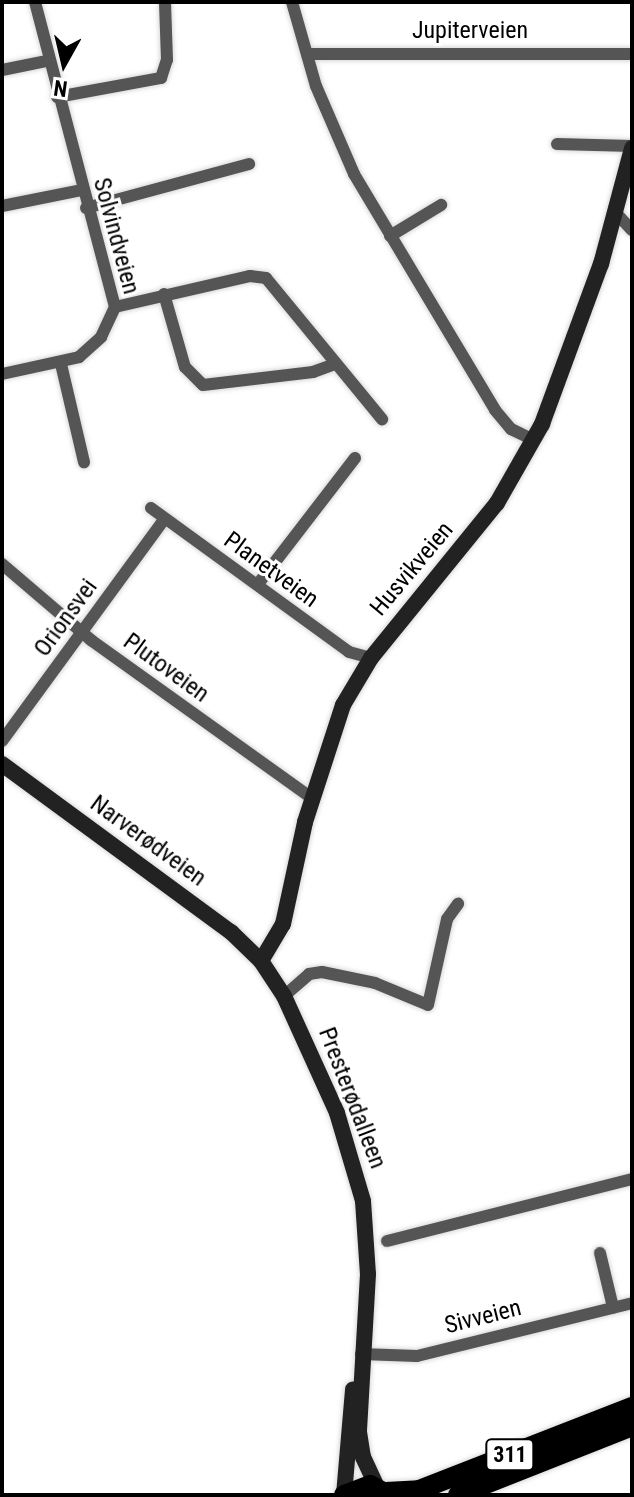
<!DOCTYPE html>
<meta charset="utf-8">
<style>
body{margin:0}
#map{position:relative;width:634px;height:1497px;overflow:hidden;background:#fff;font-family:"Roboto Condensed",sans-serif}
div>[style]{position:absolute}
.roads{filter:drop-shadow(0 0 2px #dbdbdb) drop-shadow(0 0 2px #dbdbdb)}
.minor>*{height:12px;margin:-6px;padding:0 6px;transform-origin:6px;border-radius:6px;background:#555}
.secondary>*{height:16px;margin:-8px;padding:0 8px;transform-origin:8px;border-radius:8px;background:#222}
.primary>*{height:20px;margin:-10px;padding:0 10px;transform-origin:10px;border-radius:10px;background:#000}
span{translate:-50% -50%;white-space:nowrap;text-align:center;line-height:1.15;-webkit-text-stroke:6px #fff;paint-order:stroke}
.shield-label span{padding:2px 6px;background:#fff;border:2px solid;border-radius:6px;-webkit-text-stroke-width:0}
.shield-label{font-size:22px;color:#000;font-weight:700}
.street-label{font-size:24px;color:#000}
.frame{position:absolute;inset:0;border:4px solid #000;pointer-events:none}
.north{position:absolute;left:24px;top:24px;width:80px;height:80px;-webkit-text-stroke:6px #fff;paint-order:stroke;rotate:188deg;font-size:22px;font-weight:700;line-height:32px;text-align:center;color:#000}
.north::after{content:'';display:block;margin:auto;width:28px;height:36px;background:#000;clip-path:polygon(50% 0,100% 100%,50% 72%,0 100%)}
</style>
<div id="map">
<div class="roads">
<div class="minor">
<div style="left:292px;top:2px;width:87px;rotate:74.1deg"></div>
<div style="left:316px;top:86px;width:96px;rotate:66.6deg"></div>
<div style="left:354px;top:174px;width:275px;rotate:59.1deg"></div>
<div style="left:495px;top:410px;width:25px;rotate:50deg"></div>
<div style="left:511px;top:429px;width:25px;rotate:26deg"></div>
<div style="left:307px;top:54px;width:325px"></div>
<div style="left:2px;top:70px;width:46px;rotate:-11.3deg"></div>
<div style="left:57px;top:97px;width:106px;rotate:-10.4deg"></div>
<div style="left:161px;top:78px;width:19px;rotate:-72deg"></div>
<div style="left:167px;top:60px;width:58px;rotate:-92deg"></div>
<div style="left:557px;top:144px;width:75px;rotate:1.5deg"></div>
<div style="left:2px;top:206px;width:82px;rotate:-11.3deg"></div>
<div style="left:86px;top:208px;width:169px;rotate:-15.1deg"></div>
<div style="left:616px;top:213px;width:23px;rotate:47deg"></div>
<div style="left:390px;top:236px;width:60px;rotate:-31.3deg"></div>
<div style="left:164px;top:294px;width:76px;rotate:74deg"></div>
<div style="left:185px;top:367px;width:25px;rotate:45deg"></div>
<div style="left:203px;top:385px;width:111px;rotate:-6.7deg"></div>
<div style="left:313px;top:372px;width:23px;rotate:-20deg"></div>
<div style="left:115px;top:307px;width:139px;rotate:-12.9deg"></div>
<div style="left:250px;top:276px;width:16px;rotate:7deg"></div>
<div style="left:266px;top:278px;width:183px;rotate:50.6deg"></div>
<div style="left:61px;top:364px;width:101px;rotate:76.8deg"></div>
<div style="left:2px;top:374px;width:79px;rotate:-12.4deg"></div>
<div style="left:79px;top:357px;width:30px;rotate:-42deg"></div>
<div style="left:101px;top:337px;width:33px;rotate:-65deg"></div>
<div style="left:115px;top:307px;width:315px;rotate:-104.7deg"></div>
<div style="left:151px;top:508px;width:245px;rotate:36deg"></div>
<div style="left:349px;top:652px;width:23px;rotate:15deg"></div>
<div style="left:2px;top:564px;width:117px;rotate:40.5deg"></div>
<div style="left:91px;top:640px;width:272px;rotate:35.6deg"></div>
<div style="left:258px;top:584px;width:159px;rotate:-52.4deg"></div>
<div style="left:2px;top:741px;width:274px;rotate:-53.8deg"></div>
<div style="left:284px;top:996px;width:33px;rotate:-41deg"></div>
<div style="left:309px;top:974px;width:13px;rotate:-9deg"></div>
<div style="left:322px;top:972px;width:54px;rotate:11.7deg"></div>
<div style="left:375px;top:983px;width:57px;rotate:22.5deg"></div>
<div style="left:428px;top:1005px;width:88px;rotate:-77.5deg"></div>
<div style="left:447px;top:919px;width:19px;rotate:-54deg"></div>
<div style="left:387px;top:1241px;width:253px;rotate:-14.2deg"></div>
<div style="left:600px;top:1253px;width:56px;rotate:76.5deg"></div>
<div style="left:361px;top:1354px;width:56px;rotate:2deg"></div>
<div style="left:417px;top:1356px;width:221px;rotate:-13.8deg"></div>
</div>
<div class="secondary">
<div style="left:2px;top:764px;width:284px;rotate:36.3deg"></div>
<div style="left:231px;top:932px;width:42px;rotate:44deg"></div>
<div style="left:261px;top:961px;width:42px;rotate:56.7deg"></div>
<div style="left:284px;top:996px;width:128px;rotate:65.6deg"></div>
<div style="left:337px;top:1113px;width:92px;rotate:73.5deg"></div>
<div style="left:363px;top:1201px;width:73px;rotate:86.1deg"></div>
<div style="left:368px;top:1274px;width:158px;rotate:93.3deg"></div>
<div style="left:359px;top:1432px;width:25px;rotate:81deg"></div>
<div style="left:363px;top:1457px;width:33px;rotate:65deg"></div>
<div style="left:261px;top:961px;width:43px;rotate:-59.3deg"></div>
<div style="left:283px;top:924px;width:104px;rotate:-77.8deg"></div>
<div style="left:305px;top:822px;width:123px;rotate:-72deg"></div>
<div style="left:343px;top:705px;width:55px;rotate:-59.2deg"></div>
<div style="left:371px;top:658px;width:200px;rotate:-50.9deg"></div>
<div style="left:497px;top:503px;width:91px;rotate:-60.3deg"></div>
<div style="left:542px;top:424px;width:171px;rotate:-69.8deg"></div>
<div style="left:601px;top:264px;width:120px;rotate:-75deg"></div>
<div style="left:344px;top:1495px;width:106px;rotate:-85.1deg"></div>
</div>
<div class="primary">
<div style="left:386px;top:1492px;width:33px;rotate:-3deg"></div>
<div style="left:419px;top:1490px;width:229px;rotate:-21.3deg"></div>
<div style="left:344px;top:1495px;width:28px;rotate:-21deg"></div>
<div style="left:370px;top:1485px;width:21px;rotate:28deg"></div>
<div style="left:458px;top:1495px;width:187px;rotate:-21.6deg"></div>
</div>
</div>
<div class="shield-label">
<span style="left:510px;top:1455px">311</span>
</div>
<div class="street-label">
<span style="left:470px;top:31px">Jupiterveien</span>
<span style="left:116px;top:236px;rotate:75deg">Solvindveien</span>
<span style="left:412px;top:569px;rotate:-50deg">Husvikveien</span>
<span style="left:271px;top:570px;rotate:36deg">Planetveien</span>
<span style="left:66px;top:618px;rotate:-54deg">Orionsvei</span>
<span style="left:166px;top:668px;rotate:36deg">Plutoveien</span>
<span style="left:148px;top:841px;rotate:36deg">Narverødveien</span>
<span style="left:352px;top:1098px;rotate:69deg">Presterødalleen</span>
<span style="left:483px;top:1317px;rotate:-14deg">Sivveien</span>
</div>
<div class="frame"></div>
<div class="north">N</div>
</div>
